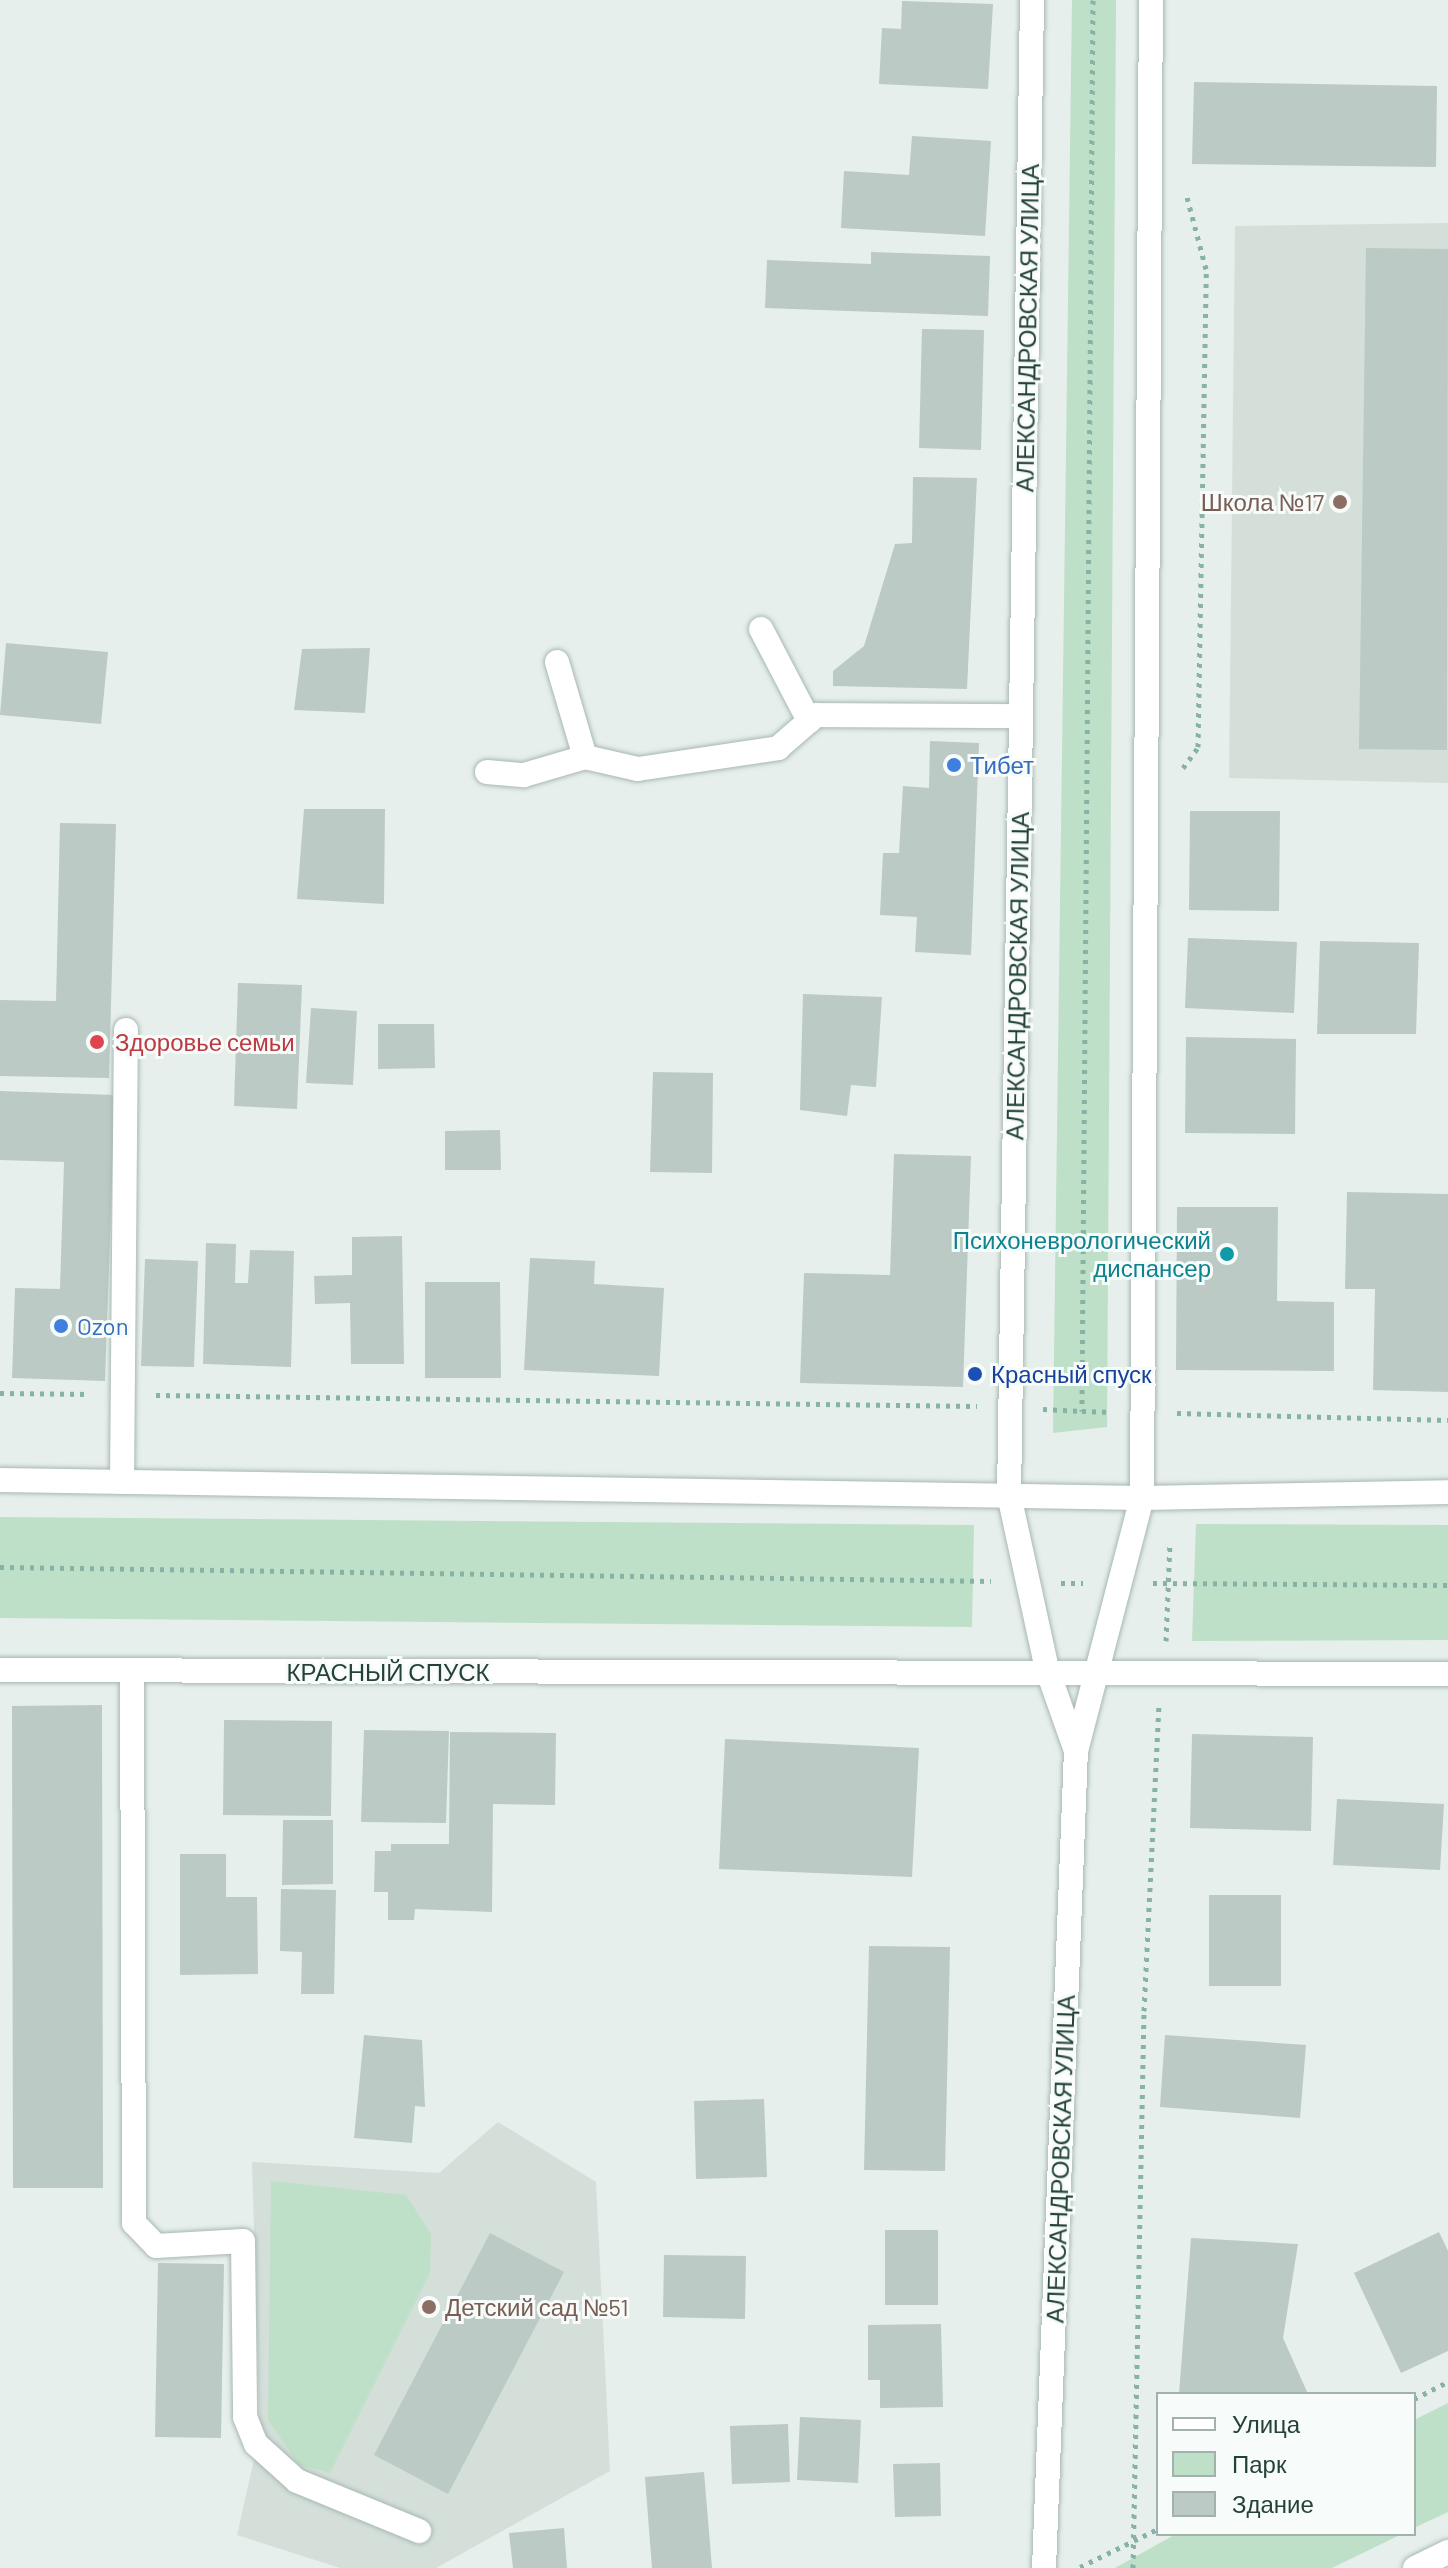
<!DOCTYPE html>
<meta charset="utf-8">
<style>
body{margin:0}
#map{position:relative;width:1448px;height:2568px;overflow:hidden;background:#e6efeb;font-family:Barlow,sans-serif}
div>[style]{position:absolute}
.built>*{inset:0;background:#d4dfda}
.green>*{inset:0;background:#bfe0c8}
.building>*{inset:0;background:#bbcac4}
.path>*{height:5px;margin-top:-2.5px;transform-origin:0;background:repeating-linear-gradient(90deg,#86b3a5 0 4px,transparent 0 10px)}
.roads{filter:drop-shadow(0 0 2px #a8b8b2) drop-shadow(0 0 2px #a8b8b2)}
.lane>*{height:24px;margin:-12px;padding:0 12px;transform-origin:12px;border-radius:12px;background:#fff}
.street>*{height:24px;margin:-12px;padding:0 12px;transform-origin:12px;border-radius:12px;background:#fff}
.secondary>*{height:24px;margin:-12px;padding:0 12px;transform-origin:12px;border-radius:12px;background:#fff}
.dots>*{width:22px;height:22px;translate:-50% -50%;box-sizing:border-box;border:4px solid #f7fbf9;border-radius:50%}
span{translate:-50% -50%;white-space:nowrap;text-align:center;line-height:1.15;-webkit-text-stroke:6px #f7fbf9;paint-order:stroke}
.street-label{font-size:24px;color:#24423a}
.education-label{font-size:24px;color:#785e54}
.right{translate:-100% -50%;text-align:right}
.left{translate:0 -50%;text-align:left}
.shop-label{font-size:24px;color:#366cbe}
.health-label{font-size:24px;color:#be3a42}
.culture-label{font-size:24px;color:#0d838f}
.transit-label{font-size:24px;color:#164399}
.legend{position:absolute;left:1156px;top:2392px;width:260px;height:144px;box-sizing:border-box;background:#f7fbf9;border:2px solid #a3b1ad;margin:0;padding:10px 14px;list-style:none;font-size:24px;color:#24423a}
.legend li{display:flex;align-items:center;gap:16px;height:40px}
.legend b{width:40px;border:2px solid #a3b1ad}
</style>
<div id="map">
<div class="built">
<div style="clip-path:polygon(1448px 223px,1448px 783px,1229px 778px,1235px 226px)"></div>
<div style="clip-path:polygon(498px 2122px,596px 2182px,610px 2471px,436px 2568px,340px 2568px,237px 2535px,260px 2433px,252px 2162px,439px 2173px)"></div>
</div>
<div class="green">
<div style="clip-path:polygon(1072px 0,1116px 0,1107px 1427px,1053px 1433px)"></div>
<div style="clip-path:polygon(0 1517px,974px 1525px,972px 1627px,0 1618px)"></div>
<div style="clip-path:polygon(1196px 1524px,1448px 1525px,1448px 1640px,1192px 1641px)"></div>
<div style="clip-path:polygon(271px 2181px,406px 2195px,431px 2234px,430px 2273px,330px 2473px,299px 2465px,268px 2420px)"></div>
<div style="clip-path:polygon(1448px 2403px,1448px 2512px,1414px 2528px,1414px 2420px)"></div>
<div style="clip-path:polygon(1176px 2534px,1402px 2534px,1332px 2568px,1115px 2568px)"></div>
</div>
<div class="building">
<div style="clip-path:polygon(902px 1px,993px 4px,988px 89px,879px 84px,882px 28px,901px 29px)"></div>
<div style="clip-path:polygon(1194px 82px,1437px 86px,1436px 167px,1192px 164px)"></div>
<div style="clip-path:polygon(912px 136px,991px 141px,985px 236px,841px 228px,844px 171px,909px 175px)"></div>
<div style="clip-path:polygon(1366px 248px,1448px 249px,1447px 750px,1359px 749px)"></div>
<div style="clip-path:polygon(871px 252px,990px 256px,988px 316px,765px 308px,767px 260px,871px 264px)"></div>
<div style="clip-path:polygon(922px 329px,984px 330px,981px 450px,919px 448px)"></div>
<div style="clip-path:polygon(913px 477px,977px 478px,967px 689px,833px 686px,833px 671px,864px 646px,895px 544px,912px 543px)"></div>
<div style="clip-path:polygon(6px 643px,108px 652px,101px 724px,0 715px)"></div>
<div style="clip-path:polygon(370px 648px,365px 713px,294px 710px,302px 649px)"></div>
<div style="clip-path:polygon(930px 741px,979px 743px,971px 955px,915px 952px,917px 917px,880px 915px,883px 853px,899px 853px,903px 786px,929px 788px)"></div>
<div style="clip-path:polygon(304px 809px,385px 809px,384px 904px,297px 899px)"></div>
<div style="clip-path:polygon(1190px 811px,1280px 811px,1279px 911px,1189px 910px)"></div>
<div style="clip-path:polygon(60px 823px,116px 824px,109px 1078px,0 1076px,0 1000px,56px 1001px)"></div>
<div style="clip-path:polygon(1188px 938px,1297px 942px,1294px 1013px,1185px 1008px)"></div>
<div style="clip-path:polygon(1320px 941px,1419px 943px,1416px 1034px,1317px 1034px)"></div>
<div style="clip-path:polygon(238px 983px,302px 985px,297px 1109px,234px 1106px)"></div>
<div style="clip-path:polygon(803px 994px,882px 997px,876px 1087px,851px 1085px,847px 1116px,800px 1110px)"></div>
<div style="clip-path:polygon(311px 1008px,357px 1011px,353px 1085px,306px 1083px)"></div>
<div style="clip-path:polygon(378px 1024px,434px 1024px,435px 1068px,378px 1069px)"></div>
<div style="clip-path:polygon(1186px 1037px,1296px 1039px,1295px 1134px,1185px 1133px)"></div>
<div style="clip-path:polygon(653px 1072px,713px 1073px,712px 1173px,650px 1172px)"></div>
<div style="clip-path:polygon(0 1091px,115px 1095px,105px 1381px,12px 1378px,15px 1288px,60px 1289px,64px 1162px,0 1160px)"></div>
<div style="clip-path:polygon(500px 1130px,501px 1170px,445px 1170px,445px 1131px)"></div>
<div style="clip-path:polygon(894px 1154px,971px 1156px,963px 1387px,800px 1383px,804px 1273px,890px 1275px)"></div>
<div style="clip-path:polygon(1347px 1192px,1448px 1194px,1448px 1392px,1373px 1390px,1375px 1289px,1345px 1289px)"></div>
<div style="clip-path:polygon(1177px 1207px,1278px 1207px,1277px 1301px,1334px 1302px,1334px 1371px,1176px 1370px)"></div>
<div style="clip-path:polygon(402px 1236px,404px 1364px,351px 1364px,350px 1303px,315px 1304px,314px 1276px,352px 1275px,352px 1237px)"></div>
<div style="clip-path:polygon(206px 1243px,236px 1244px,235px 1283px,248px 1283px,250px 1250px,294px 1251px,291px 1367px,203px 1364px)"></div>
<div style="clip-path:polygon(530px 1258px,595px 1261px,594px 1284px,664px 1288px,659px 1376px,524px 1370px)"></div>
<div style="clip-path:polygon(145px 1259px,198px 1261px,194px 1367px,141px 1366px)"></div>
<div style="clip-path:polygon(425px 1282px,500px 1282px,501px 1378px,425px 1378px)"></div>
<div style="clip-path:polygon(102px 1705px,103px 2188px,13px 2188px,12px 1706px)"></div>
<div style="clip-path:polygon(224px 1720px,332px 1721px,331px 1816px,223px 1815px)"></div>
<div style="clip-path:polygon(364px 1730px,449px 1731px,446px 1823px,361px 1822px)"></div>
<div style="clip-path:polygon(450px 1732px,556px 1733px,555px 1805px,493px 1804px,492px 1912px,415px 1909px,414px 1920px,388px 1920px,388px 1892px,374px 1892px,375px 1851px,391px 1851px,391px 1844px,449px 1844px)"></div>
<div style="clip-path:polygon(1192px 1734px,1313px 1737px,1311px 1831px,1190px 1828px)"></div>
<div style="clip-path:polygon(725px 1739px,919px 1748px,912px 1877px,719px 1869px)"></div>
<div style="clip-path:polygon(1337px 1799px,1444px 1804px,1440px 1870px,1333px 1865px)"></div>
<div style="clip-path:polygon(283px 1820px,333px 1820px,333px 1884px,282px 1885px)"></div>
<div style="clip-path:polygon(180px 1854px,226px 1854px,226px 1897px,257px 1897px,258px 1974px,180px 1975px)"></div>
<div style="clip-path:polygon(281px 1889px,336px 1890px,334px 1994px,301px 1994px,302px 1952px,280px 1951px)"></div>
<div style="clip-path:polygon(1209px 1895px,1281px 1895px,1281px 1986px,1209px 1986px)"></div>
<div style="clip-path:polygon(869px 1946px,950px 1947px,945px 2171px,864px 2170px)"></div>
<div style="clip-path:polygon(364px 2035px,422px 2040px,425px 2107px,415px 2106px,412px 2143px,354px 2138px)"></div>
<div style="clip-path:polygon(1165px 2035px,1306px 2045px,1300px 2118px,1160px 2107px)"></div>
<div style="clip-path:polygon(764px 2099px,767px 2177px,696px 2179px,694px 2101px)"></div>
<div style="clip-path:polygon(885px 2230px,938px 2230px,938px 2305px,885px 2305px)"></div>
<div style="clip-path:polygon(1439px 2232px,1448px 2251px,1448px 2351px,1401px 2373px,1354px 2273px)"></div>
<div style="clip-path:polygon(490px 2233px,564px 2272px,448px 2494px,374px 2455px)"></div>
<div style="clip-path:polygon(1191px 2238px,1298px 2244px,1283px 2338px,1308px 2394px,1179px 2394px)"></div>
<div style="clip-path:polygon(664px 2255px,746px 2256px,745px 2319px,663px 2317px)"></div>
<div style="clip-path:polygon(158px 2263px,224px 2264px,221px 2438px,155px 2437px)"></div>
<div style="clip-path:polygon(941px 2324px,943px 2407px,880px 2408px,880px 2380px,868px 2380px,868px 2325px)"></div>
<div style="clip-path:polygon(800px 2417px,861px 2420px,858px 2483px,797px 2480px)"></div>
<div style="clip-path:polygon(788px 2424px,790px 2482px,732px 2484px,730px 2426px)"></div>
<div style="clip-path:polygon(940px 2463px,941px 2516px,895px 2517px,893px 2464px)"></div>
<div style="clip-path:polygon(704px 2472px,712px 2568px,652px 2568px,645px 2477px)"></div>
<div style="clip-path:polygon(564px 2528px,567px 2568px,513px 2568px,509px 2533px)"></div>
</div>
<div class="path">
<div style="left:1093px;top:0;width:1411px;rotate:90.45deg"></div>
<div style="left:1082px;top:1411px;width:25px;rotate:2deg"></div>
<div style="left:1183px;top:768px;width:26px;rotate:-54deg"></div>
<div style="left:1198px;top:747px;width:478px;rotate:-89deg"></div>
<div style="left:1206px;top:269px;width:74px;rotate:-104.8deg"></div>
<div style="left:0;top:1393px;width:90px;rotate:0.6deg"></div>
<div style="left:156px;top:1395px;width:821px;rotate:0.77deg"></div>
<div style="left:1043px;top:1409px;width:39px;rotate:3deg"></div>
<div style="left:1177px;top:1413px;width:271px;rotate:1.5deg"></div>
<div style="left:0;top:1567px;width:991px;rotate:0.81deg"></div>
<div style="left:1061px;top:1583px;width:22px"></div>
<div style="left:1153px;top:1583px;width:295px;rotate:0.4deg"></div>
<div style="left:1166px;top:1641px;width:98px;rotate:-87.7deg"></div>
<div style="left:1414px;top:2399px;width:38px;rotate:-27deg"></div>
<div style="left:1080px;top:2567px;width:87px;rotate:-26deg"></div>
<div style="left:1133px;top:2568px;width:557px;rotate:-88.87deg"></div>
<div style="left:1144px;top:2011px;width:305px;rotate:-87.2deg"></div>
</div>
<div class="roads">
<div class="lane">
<div style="left:761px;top:629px;width:104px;rotate:62.4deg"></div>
<div style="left:487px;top:772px;width:37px;rotate:5deg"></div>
<div style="left:524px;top:775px;width:64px;rotate:-16.4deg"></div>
<div style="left:122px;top:1482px;width:452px;rotate:-89.5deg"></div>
<div style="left:132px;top:1672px;width:551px;rotate:89.79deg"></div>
<div style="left:134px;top:2223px;width:32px;rotate:46deg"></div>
<div style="left:156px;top:2246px;width:87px;rotate:-3.3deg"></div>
<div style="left:243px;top:2241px;width:176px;rotate:89.3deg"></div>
<div style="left:245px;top:2417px;width:29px;rotate:68deg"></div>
<div style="left:256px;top:2444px;width:55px;rotate:42.1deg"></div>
<div style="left:297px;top:2481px;width:132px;rotate:22.3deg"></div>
</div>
<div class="street">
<div style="left:557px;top:662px;width:99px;rotate:73.6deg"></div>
<div style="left:585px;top:757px;width:54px;rotate:12.8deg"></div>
<div style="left:638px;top:769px;width:142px;rotate:-8.5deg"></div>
<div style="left:778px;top:748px;width:50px;rotate:-41deg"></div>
<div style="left:816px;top:715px;width:205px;rotate:0.3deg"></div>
</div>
<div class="secondary">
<div style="left:1032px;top:0;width:1495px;rotate:90.88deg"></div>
<div style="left:1009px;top:1495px;width:178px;rotate:77.7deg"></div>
<div style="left:1047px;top:1669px;width:87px;rotate:70.5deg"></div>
<div style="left:0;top:1480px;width:1142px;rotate:0.9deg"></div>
<div style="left:1142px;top:1498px;width:306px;rotate:-1.1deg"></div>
<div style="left:0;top:1670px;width:1448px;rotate:0.16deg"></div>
<div style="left:1044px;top:2568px;width:818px;rotate:-87.76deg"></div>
<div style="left:1076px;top:1751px;width:261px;rotate:-75.4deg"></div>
<div style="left:1142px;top:1498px;width:1498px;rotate:-89.66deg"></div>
<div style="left:1415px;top:2568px;width:37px;rotate:-26deg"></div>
</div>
</div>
<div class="dots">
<div style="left:1340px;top:502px;background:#8d6e63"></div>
<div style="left:954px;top:765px;background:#3f7fe0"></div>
<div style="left:97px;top:1042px;background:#e0444e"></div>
<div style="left:1227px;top:1254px;background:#0f9aa8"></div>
<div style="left:61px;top:1326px;background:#3f7fe0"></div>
<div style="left:975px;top:1374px;background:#1a4fb4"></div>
<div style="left:429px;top:2307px;background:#8d6e63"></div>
</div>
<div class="street-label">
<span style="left:1027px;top:328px;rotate:-89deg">АЛЕКСАНДРОВСКАЯ УЛИЦА</span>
<span style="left:1017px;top:976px;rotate:-89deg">АЛЕКСАНДРОВСКАЯ УЛИЦА</span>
<span style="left:388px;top:1672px">КРАСНЫЙ СПУСК</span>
<span style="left:1060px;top:2159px;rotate:-88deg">АЛЕКСАНДРОВСКАЯ УЛИЦА</span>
</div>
<div class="education-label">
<span class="right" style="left:1324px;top:502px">Школа №17</span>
<span class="left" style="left:445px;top:2307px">Детский сад №51</span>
</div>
<div class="shop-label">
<span class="left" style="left:970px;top:765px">Тибет</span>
<span class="left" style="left:77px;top:1326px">Ozon</span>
</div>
<div class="health-label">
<span class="left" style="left:115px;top:1042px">Здоровье семьи</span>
</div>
<div class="culture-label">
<span class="right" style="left:1211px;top:1254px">Психоневрологический<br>диспансер</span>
</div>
<div class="transit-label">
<span class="left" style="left:991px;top:1374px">Красный спуск</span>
</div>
<ul class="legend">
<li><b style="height:10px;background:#fff"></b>Улица</li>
<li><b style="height:22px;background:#bfe0c8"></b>Парк</li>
<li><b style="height:22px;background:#bbcac4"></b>Здание</li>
</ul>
</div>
